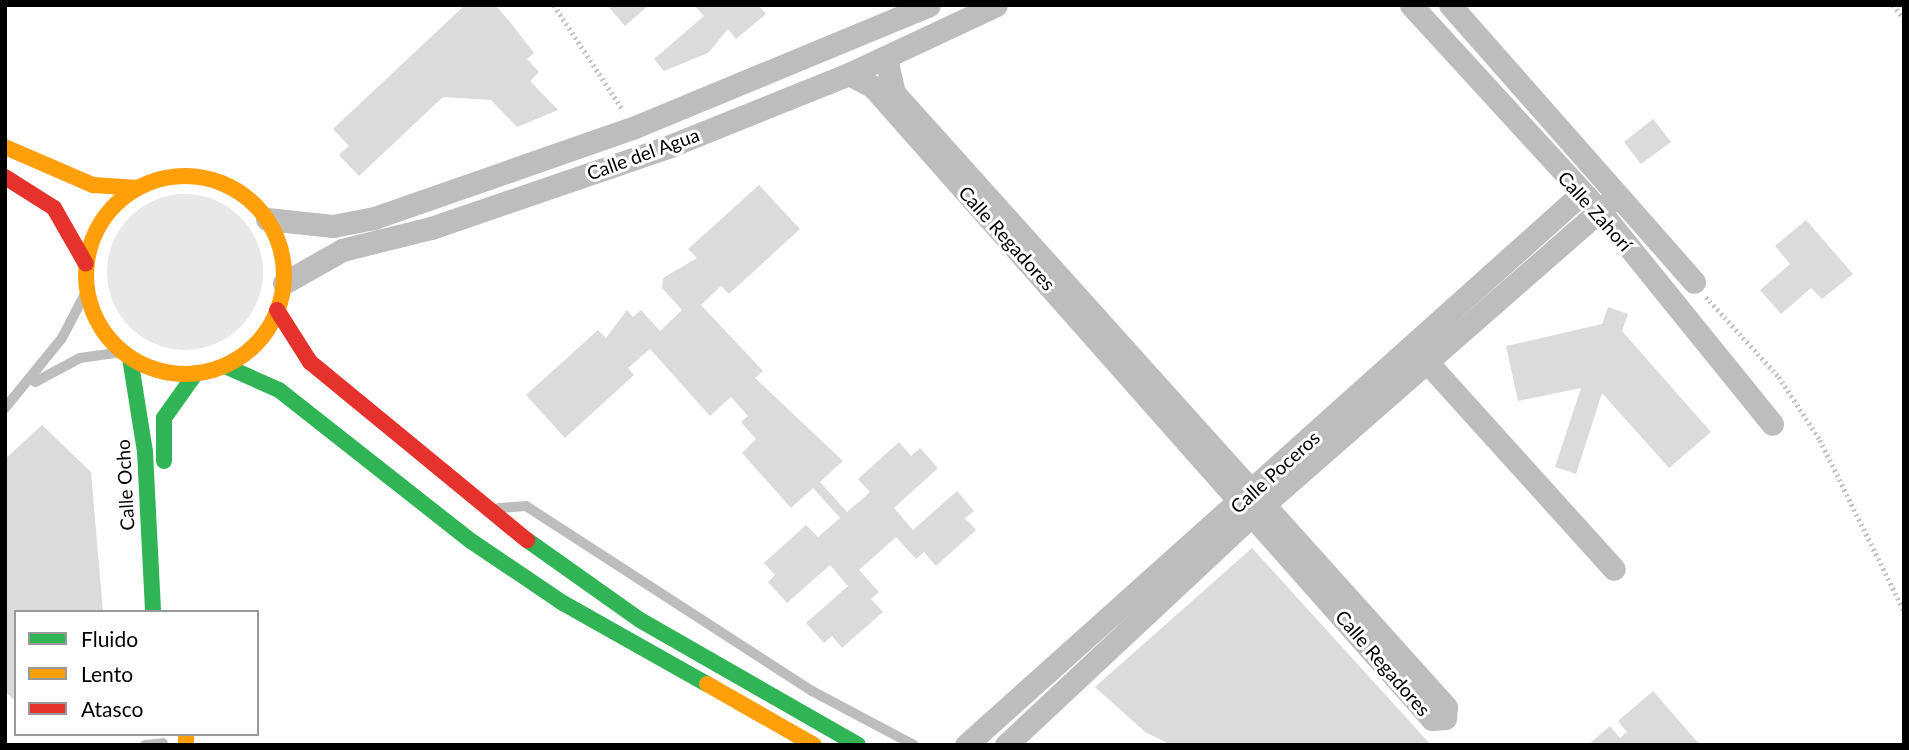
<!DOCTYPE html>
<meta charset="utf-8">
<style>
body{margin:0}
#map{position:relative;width:1909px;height:750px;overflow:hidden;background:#fff;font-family:Lato,sans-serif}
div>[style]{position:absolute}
.green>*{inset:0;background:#e8e8e8}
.round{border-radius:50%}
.building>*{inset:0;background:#dbdbdb}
.path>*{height:4.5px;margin-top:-2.25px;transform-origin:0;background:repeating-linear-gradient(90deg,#c2c2c2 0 2px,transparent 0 5.5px)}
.lane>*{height:10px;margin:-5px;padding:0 5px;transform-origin:5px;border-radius:5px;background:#bdbdbd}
.street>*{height:23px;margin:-11.5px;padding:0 11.5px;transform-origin:11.5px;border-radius:11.5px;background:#bdbdbd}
.fast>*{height:16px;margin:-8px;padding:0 8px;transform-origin:8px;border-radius:8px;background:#30b455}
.slow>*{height:16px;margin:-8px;padding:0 8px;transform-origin:8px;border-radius:8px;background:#ff9f0a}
.slow>.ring{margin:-8px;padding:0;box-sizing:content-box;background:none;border:16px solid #ff9f0a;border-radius:50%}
.jam>*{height:16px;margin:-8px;padding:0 8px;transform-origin:8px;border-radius:8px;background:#e5322d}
span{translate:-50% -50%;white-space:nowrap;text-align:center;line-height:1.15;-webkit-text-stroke:6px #fff;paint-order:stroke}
.street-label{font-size:19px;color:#000}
.frame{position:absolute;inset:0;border:7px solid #000;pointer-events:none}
.legend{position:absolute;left:14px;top:610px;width:245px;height:126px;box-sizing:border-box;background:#fff;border:2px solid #999;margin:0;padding:9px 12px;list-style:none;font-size:21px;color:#000}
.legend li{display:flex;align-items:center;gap:14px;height:35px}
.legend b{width:35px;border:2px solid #999}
</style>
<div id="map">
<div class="green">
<div class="round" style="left:107px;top:194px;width:156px;height:156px"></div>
</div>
<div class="building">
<div style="clip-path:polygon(465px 5px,495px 5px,510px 22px,534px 53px,527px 59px,539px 72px,530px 81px,558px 110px,517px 127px,491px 100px,443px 97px,359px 176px,339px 155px,349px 146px,333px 129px)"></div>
<div style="clip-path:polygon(607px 5px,649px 5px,625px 26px)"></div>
<div style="clip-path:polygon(694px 5px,758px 5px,766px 14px,736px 39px,728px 29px,708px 53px,664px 71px,654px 59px,704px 16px)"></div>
<div style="clip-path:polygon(1653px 119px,1671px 142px,1641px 164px,1624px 142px)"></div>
<div style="clip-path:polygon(759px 185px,800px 229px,729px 294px,721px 286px,701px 305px,763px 371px,755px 378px,843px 461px,820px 482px,847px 512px,870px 492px,858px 479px,899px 442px,911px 456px,920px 448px,938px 468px,894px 508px,913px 530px,957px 491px,974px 511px,965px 518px,976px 530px,936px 566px,924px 552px,916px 559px,896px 537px,859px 570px,879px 592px,871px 599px,883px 612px,842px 648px,832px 636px,824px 643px,806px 623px,848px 586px,830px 565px,787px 603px,768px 582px,775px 575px,764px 563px,806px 525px,818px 537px,840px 518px,813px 488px,791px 508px,742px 453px,756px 439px,741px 422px,748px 416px,731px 397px,710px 416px,650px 349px,628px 368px,634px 375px,565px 438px,526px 395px,598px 330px,606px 338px,627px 310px,633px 317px,641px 310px,660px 331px,682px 310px,662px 288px,663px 278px,697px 258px,688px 249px)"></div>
<div style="clip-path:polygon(1806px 220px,1853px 274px,1822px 299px,1811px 288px,1781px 314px,1760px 290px,1790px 264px,1775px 246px)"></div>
<div style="clip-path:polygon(1608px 307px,1628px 314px,1622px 331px,1711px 432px,1669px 468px,1602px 393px,1576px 474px,1555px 467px,1581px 388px,1518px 401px,1506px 346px,1602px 324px)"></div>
<div style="clip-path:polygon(42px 425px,91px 472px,103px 612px,16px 612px,16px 702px,5px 691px,5px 459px)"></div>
<div style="clip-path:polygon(1252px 548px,1431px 745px,1171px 745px,1145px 732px,1095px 687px)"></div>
<div style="clip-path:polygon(1653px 691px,1700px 745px,1588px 745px,1610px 726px,1620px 738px,1627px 732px,1618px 721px)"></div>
</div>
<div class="path">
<div style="left:554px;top:5px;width:126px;rotate:56.7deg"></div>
<div style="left:1893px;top:5px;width:14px;rotate:51deg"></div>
<div style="left:1706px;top:297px;width:108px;rotate:47.6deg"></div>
<div style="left:1779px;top:377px;width:75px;rotate:56.9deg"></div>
<div style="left:1820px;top:440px;width:191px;rotate:63.8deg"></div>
</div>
<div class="lane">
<div style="left:35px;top:382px;width:51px;rotate:-28.1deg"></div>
<div style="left:80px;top:358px;width:42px;rotate:-8.1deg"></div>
<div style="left:5px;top:408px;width:90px;rotate:-50.8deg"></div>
<div style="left:62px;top:338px;width:54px;rotate:-62.5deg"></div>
<div style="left:499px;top:508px;width:27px;rotate:-4deg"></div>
<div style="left:526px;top:506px;width:341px;rotate:32.9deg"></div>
<div style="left:812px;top:691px;width:115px;rotate:27.9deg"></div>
<div style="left:145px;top:745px;width:18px;rotate:-6deg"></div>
</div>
<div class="street">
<div style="left:1411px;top:5px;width:278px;rotate:47.5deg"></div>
<div style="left:1599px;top:210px;width:275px;rotate:51deg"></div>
<div style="left:1450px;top:5px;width:369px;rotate:48.6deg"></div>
<div style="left:849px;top:74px;width:27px;rotate:28deg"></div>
<div style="left:873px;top:87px;width:844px;rotate:48.51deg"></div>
<div style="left:1432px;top:719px;width:13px;rotate:-4deg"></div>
<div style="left:1445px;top:718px;width:11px;rotate:-85deg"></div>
<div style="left:1446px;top:707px;width:826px;rotate:-131.96deg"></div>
<div style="left:894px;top:93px;width:37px;rotate:-103deg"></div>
<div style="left:267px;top:219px;width:66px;rotate:6.1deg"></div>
<div style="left:333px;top:226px;width:42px;rotate:-11deg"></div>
<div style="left:374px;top:218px;width:276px;rotate:-19.2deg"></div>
<div style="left:635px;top:127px;width:318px;rotate:-22.5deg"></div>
<div style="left:284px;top:283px;width:67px;rotate:-29.6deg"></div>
<div style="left:342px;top:250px;width:92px;rotate:-13.9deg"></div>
<div style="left:431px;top:228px;width:253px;rotate:-18.9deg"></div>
<div style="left:670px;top:146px;width:193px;rotate:-21.9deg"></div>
<div style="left:849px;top:74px;width:162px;rotate:-25.1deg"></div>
<div style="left:1426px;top:361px;width:280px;rotate:47.9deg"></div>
<div style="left:966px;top:745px;width:824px;rotate:-41.85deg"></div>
<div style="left:1006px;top:745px;width:337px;rotate:-43.1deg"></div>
<div style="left:1252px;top:515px;width:485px;rotate:-41.2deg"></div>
</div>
<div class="fast">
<div style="left:130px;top:358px;width:95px;rotate:80.9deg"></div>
<div style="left:145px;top:452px;width:160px;rotate:87.1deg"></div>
<div style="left:225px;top:366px;width:59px;rotate:24deg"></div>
<div style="left:279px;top:390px;width:244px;rotate:38.2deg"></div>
<div style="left:471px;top:541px;width:111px;rotate:34deg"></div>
<div style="left:563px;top:603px;width:165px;rotate:29.4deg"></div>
<div style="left:164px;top:461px;width:43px;rotate:-90deg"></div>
<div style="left:164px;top:418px;width:55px;rotate:-54.6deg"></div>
<div style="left:527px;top:540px;width:138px;rotate:35.3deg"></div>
<div style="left:640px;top:620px;width:251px;rotate:29.8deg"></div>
</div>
<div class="slow">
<div style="left:5px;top:147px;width:96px;rotate:23.4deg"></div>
<div style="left:93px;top:185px;width:45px;rotate:3.8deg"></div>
<div class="ring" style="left:86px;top:176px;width:182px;height:182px"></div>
<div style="left:707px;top:684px;width:123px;rotate:29.7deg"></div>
<div style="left:186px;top:734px;width:11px;rotate:90deg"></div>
</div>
<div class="jam">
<div style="left:5px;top:177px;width:58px;rotate:32.3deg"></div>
<div style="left:54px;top:208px;width:64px;rotate:60.3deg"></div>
<div style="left:277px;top:310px;width:62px;rotate:57.6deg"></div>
<div style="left:310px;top:362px;width:281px;rotate:39.4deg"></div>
</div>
<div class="street-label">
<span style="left:643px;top:154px;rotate:-20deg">Calle del Agua</span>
<span style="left:1595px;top:211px;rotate:48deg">Calle Zahorí</span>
<span style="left:1007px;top:238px;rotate:48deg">Calle Regadores</span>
<span style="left:1275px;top:472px;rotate:-42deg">Calle Poceros</span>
<span style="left:125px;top:485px;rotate:-93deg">Calle Ocho</span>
<span style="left:1383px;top:663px;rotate:49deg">Calle Regadores</span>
</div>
<div class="frame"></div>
<ul class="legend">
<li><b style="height:9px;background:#30b455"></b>Fluido</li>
<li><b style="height:9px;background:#ff9f0a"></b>Lento</li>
<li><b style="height:9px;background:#e5322d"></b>Atasco</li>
</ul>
</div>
